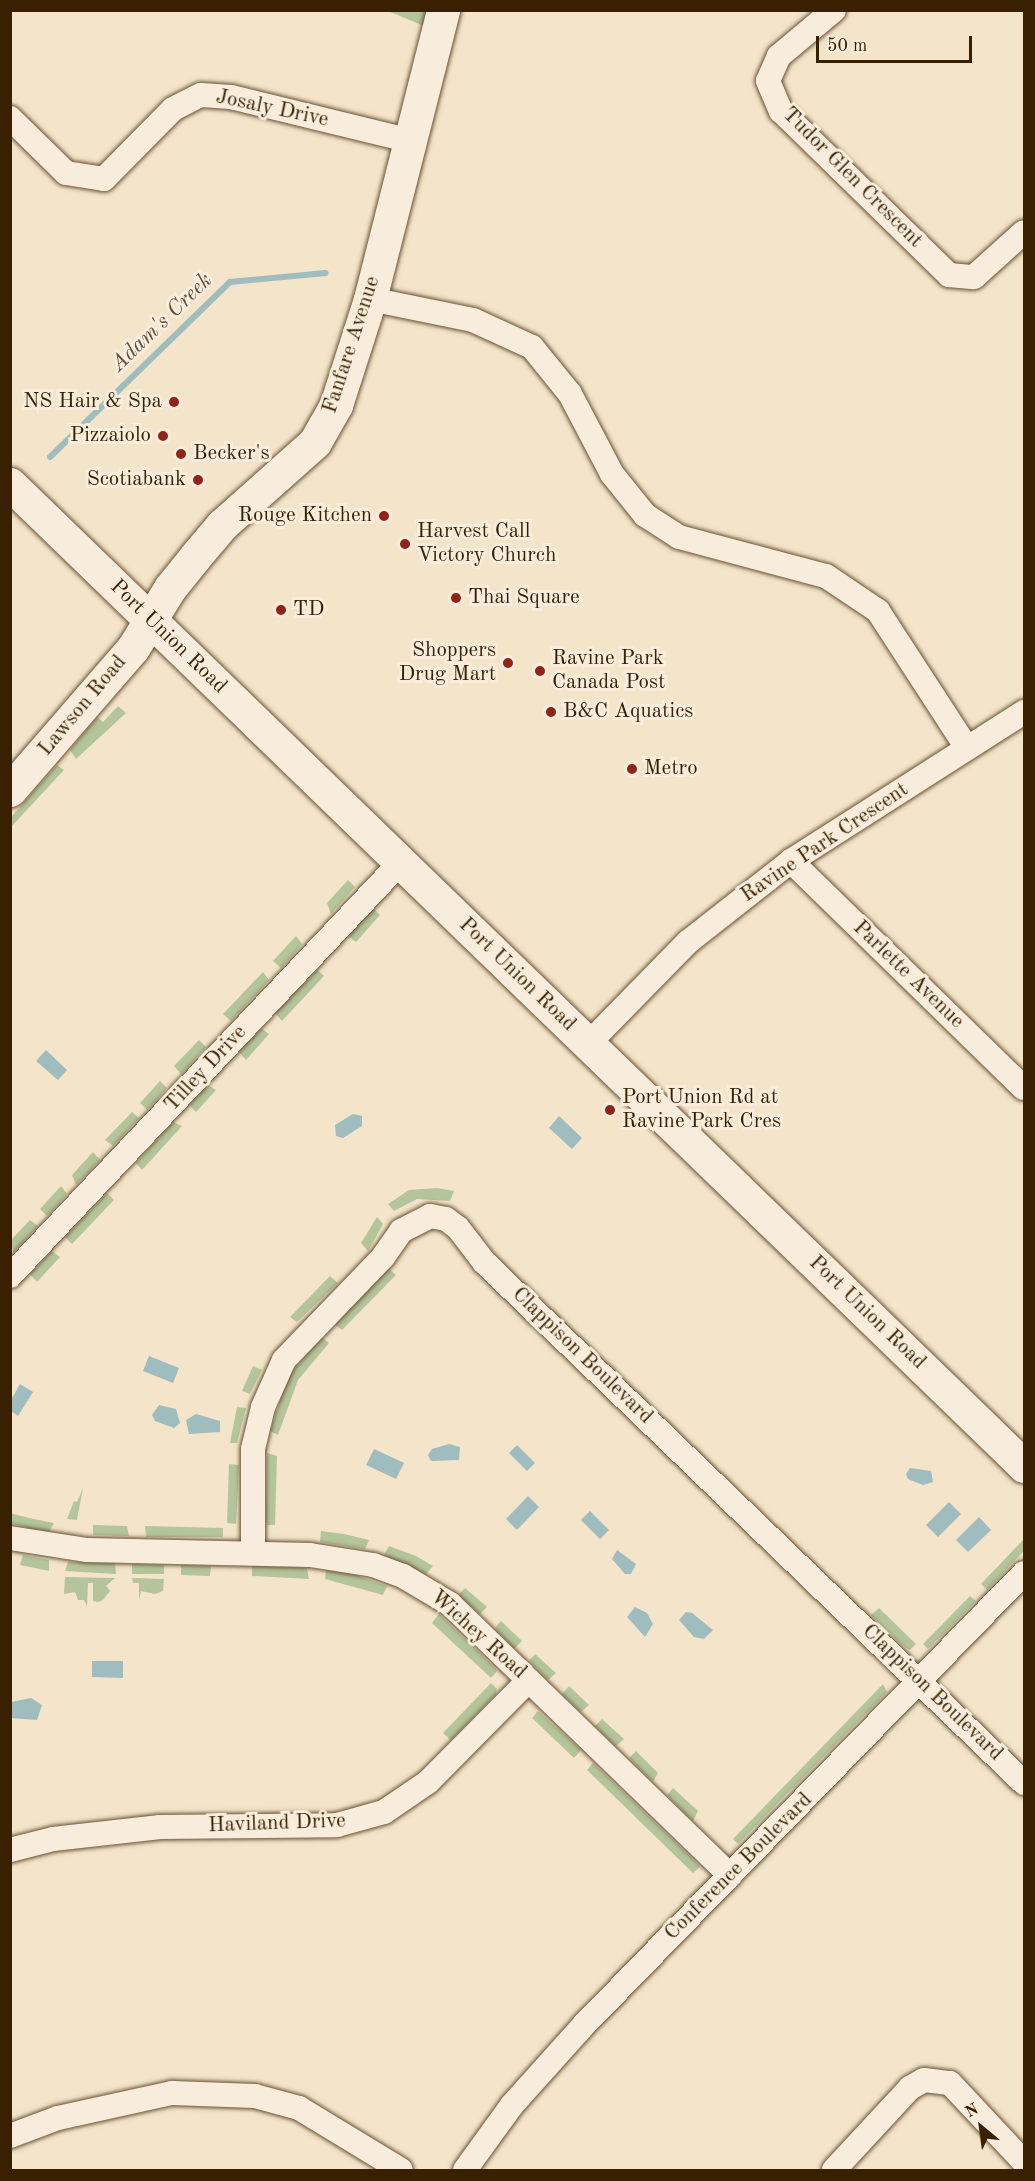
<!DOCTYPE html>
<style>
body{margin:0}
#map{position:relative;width:1035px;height:2181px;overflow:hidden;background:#f4e4c9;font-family:"Old Standard TT",serif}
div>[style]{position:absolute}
.green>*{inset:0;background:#b5c59b}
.water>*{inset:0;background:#9fbcbf}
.stream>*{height:6px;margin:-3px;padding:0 3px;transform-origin:3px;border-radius:3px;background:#9fbcbf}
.roads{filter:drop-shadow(0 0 2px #675132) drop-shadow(0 0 2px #675132)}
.street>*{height:24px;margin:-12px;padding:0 12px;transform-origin:12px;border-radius:12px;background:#f8eddc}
.secondary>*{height:33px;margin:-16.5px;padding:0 16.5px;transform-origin:16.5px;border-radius:16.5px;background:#f8eddc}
.dots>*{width:16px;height:16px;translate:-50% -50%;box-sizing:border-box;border:3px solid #f8eddc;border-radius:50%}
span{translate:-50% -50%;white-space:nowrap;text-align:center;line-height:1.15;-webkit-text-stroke:6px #f8eddc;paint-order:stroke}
.street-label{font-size:21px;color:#382000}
.poi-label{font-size:21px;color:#382000}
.right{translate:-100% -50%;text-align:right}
.left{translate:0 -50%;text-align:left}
.water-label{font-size:22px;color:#574f39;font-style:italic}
.frame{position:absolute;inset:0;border:12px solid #382000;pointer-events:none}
.north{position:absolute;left:951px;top:2097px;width:60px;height:60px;-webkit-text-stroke:4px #f8eddc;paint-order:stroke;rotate:331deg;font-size:16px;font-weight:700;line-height:24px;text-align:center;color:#382000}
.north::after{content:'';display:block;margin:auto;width:21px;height:27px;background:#382000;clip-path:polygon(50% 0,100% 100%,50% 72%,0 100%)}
.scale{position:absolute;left:816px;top:36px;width:156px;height:27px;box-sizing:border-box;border:3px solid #382000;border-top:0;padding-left:8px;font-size:18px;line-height:21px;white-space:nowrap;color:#382000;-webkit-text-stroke:4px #f8eddc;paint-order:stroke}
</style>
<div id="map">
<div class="green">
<div style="clip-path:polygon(388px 11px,438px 11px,431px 29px)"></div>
<div style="clip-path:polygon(118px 706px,126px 713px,76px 759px,70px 750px,97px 717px,103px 722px)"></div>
<div style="clip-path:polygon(57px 765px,64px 770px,11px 827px,11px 817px)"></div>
<div style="clip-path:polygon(348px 880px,355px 887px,331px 914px,327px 903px)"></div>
<div style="clip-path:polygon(373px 908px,380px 915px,356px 942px,348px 936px)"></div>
<div style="clip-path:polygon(296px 936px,302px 944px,281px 968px,273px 961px)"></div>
<div style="clip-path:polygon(317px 970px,324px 976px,282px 1021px,275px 1013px)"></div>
<div style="clip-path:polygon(263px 972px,269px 980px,231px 1021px,223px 1014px)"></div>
<div style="clip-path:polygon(261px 1028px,269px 1034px,246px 1060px,239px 1052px)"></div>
<div style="clip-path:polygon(199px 1040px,206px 1047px,181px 1074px,174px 1066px)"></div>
<div style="clip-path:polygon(160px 1081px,167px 1088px,147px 1110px,140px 1103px)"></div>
<div style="clip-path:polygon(208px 1085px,216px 1090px,196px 1112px,189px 1105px)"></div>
<div style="clip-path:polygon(132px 1112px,139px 1118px,113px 1146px,105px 1140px)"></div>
<div style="clip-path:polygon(173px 1122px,182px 1126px,142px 1170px,136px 1163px)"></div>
<div style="clip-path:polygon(93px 1152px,100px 1160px,76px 1185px,72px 1175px)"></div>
<div style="clip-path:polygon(61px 1186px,67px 1194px,47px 1216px,40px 1209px)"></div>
<div style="clip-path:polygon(437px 1188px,454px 1191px,450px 1201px,417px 1199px,394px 1211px,388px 1204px,409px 1190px)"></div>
<div style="clip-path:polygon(107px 1193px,114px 1200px,72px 1244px,65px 1237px)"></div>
<div style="clip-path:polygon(377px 1217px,383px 1224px,368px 1251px,361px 1243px)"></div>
<div style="clip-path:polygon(30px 1220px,38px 1226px,13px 1253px,11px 1240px)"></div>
<div style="clip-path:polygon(52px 1251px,60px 1257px,37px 1282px,30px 1274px)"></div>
<div style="clip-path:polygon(388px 1268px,396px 1275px,342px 1330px,334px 1324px)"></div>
<div style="clip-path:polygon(330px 1276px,338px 1283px,297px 1322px,290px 1317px)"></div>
<div style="clip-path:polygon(322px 1337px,329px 1343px,298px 1380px,278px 1435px,270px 1431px,289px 1375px)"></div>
<div style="clip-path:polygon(253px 1366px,262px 1370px,250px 1394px,242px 1391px)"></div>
<div style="clip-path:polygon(237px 1407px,246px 1408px,237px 1443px,230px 1443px)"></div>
<div style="clip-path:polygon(267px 1453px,277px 1456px,275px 1525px,267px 1525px,266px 1520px)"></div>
<div style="clip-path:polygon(229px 1464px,239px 1465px,236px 1524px,227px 1523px)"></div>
<div style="clip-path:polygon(83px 1488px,77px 1520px,67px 1519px,74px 1501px,77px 1502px)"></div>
<div style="clip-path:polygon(10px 1513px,29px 1518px,54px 1523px,49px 1532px,32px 1529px,11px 1523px)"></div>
<div style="clip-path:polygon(93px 1525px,127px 1526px,129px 1536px,93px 1535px)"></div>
<div style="clip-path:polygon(145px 1526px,223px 1528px,223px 1537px,146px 1537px)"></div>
<div style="clip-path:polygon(321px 1531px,344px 1534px,369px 1540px,365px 1549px,320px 1542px)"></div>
<div style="clip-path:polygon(1024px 1539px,1024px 1551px,987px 1590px,981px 1584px)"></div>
<div style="clip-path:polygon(389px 1546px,416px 1556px,433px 1566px,426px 1574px,384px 1555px)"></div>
<div style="clip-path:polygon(23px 1555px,49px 1560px,49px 1571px,20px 1565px)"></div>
<div style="clip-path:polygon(68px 1562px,115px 1563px,116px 1574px,65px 1571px)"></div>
<div style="clip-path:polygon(132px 1564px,164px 1565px,164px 1574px,132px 1574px)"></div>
<div style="clip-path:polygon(181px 1565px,211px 1566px,210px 1576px,181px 1575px)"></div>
<div style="clip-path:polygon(252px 1566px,307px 1568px,309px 1579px,252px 1576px)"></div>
<div style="clip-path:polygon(326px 1570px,355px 1575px,387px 1586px,383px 1595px,325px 1579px)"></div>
<div style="clip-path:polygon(65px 1577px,115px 1578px,106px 1586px,110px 1591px,103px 1600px,98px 1602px,93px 1601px,93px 1583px,88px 1583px,87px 1606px,84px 1600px,78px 1600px,75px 1592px,64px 1594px)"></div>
<div style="clip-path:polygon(132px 1578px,164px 1579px,163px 1591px,155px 1594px,141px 1591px,139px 1601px,139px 1583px,133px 1583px)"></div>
<div style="clip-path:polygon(465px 1588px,487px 1607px,480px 1614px,458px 1595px)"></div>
<div style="clip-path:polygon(970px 1596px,976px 1601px,928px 1649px,923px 1644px)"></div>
<div style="clip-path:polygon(879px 1608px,916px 1644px,910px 1650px,906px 1648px,871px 1615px)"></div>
<div style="clip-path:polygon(439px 1614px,494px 1667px,497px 1671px,491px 1678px,432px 1623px)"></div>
<div style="clip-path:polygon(501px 1621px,522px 1641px,514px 1649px,495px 1628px)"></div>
<div style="clip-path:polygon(535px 1654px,556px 1673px,548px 1680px,529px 1661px)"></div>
<div style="clip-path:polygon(491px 1683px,497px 1689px,496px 1694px,451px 1740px,443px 1733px)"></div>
<div style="clip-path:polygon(883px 1684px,887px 1692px,738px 1844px,733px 1839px)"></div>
<div style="clip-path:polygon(569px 1686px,589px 1705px,581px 1712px,562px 1694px)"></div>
<div style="clip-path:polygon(538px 1711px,581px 1750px,574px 1758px,532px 1718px)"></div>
<div style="clip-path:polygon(602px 1719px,624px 1739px,616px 1746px,595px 1726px)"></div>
<div style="clip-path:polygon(636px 1751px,658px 1773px,653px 1782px,629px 1758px)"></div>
<div style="clip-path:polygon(593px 1763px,694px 1860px,700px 1867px,693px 1873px,587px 1770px)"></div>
<div style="clip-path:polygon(673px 1788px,698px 1811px,693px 1821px,667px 1795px)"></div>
</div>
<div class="water">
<div style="clip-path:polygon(46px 1050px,67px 1070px,58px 1080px,36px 1061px)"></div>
<div style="clip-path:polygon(353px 1114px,362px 1116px,362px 1126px,343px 1138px,336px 1136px,335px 1125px)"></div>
<div style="clip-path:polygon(559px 1116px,582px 1138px,572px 1149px,549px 1128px)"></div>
<div style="clip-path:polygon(149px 1356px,179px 1368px,173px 1383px,143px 1371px)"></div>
<div style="clip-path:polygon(20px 1384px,33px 1392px,18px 1416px,11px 1411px,11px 1400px)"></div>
<div style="clip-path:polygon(159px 1405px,176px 1409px,180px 1423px,174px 1428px,155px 1421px,152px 1415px)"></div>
<div style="clip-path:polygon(196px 1414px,220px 1421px,220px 1432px,189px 1434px,186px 1420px)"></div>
<div style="clip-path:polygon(449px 1444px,460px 1447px,459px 1460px,431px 1461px,428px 1455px,432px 1449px)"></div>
<div style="clip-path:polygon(517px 1445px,535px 1463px,527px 1471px,509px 1453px)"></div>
<div style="clip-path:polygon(374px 1449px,404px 1463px,396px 1479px,366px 1465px)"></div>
<div style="clip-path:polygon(910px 1468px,931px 1471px,933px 1482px,923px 1485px,908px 1479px,906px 1474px)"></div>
<div style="clip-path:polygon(528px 1496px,539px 1507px,517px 1530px,506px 1519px)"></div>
<div style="clip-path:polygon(949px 1502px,961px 1514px,938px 1537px,926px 1525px)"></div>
<div style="clip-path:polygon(590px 1511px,609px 1530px,600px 1539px,581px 1520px)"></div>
<div style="clip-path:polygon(979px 1517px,991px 1530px,968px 1552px,956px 1540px)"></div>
<div style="clip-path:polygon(617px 1550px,636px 1564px,631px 1574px,625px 1574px,612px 1559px)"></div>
<div style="clip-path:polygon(635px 1607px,647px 1613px,653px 1624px,645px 1637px,627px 1617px)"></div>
<div style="clip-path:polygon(686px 1612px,692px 1613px,713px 1630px,704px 1639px,694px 1637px,679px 1620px)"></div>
<div style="clip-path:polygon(92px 1661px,123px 1661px,123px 1678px,92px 1677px)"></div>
<div style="clip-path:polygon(31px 1698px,42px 1705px,37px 1720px,11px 1718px,11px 1702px)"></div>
</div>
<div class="stream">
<div style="left:50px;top:457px;width:251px;rotate:-44.2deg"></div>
<div style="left:230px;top:282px;width:96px;rotate:-5.4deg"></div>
</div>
<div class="roads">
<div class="street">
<div style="left:834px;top:10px;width:72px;rotate:140.1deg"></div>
<div style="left:779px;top:56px;width:27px;rotate:114deg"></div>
<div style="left:768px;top:81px;width:33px;rotate:67deg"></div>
<div style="left:781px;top:111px;width:235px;rotate:44.3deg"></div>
<div style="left:949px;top:275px;width:25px;rotate:5deg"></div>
<div style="left:974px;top:277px;width:67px;rotate:-42deg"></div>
<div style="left:10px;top:118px;width:78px;rotate:44.5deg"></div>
<div style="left:66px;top:173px;width:38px;rotate:9deg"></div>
<div style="left:104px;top:179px;width:98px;rotate:-45.4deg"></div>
<div style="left:173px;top:109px;width:31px;rotate:-27deg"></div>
<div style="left:201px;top:95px;width:30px;rotate:4deg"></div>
<div style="left:231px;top:97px;width:182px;rotate:13.7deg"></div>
<div style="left:370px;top:299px;width:105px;rotate:11.5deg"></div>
<div style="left:473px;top:320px;width:65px;rotate:24.6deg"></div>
<div style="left:532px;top:347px;width:60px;rotate:51deg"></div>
<div style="left:570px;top:394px;width:90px;rotate:62.3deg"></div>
<div style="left:612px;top:474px;width:53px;rotate:51.2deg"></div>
<div style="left:645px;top:515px;width:40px;rotate:32.9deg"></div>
<div style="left:679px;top:537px;width:152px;rotate:14.9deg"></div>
<div style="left:826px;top:576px;width:63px;rotate:33.9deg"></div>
<div style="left:878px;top:611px;width:163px;rotate:57deg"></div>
<div style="left:791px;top:861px;width:325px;rotate:44.3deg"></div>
<div style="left:588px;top:1044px;width:143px;rotate:-45.6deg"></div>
<div style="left:688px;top:942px;width:131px;rotate:-38.2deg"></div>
<div style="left:791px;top:861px;width:277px;rotate:-32.6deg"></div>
<div style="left:10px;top:1276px;width:569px;rotate:-46.64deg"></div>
<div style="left:10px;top:1538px;width:78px;rotate:8.9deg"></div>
<div style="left:87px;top:1550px;width:223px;rotate:1.3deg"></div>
<div style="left:310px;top:1555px;width:64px;rotate:9deg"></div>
<div style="left:373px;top:1565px;width:32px;rotate:20deg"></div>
<div style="left:403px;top:1576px;width:55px;rotate:30.8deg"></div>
<div style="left:450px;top:1604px;width:390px;rotate:44.1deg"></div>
<div style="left:253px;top:1552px;width:103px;rotate:-90deg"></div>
<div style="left:253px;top:1449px;width:43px;rotate:-76.6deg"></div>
<div style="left:263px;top:1407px;width:51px;rotate:-65.9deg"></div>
<div style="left:284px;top:1360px;width:143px;rotate:-46.1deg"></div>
<div style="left:383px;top:1257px;width:32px;rotate:-55deg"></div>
<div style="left:401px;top:1231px;width:33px;rotate:-27deg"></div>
<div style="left:430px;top:1216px;width:16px;rotate:11deg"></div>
<div style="left:446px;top:1219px;width:15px;rotate:37deg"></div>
<div style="left:458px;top:1228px;width:44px;rotate:52.4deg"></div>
<div style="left:485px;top:1263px;width:749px;rotate:43.97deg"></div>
<div style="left:10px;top:1850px;width:44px;rotate:-14.3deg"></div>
<div style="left:53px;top:1839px;width:108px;rotate:-6.4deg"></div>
<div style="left:160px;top:1827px;width:177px;rotate:-0.6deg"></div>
<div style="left:337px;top:1825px;width:49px;rotate:-15.5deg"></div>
<div style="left:384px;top:1812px;width:53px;rotate:-34.3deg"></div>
<div style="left:428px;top:1782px;width:142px;rotate:-45.3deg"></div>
<div style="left:10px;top:2136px;width:51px;rotate:-20.6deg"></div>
<div style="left:58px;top:2118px;width:117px;rotate:-12.4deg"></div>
<div style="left:172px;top:2093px;width:83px;rotate:2.1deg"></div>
<div style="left:255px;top:2096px;width:46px;rotate:15.3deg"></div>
<div style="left:299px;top:2108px;width:119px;rotate:31.3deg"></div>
<div style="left:465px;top:2170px;width:80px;rotate:-54.1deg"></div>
<div style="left:512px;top:2105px;width:106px;rotate:-48.1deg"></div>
<div style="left:583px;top:2026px;width:632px;rotate:-45.77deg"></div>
<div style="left:834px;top:2170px;width:112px;rotate:-47.2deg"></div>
<div style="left:910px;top:2088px;width:16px;rotate:-30deg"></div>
<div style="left:924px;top:2080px;width:26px;rotate:7deg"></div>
<div style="left:950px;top:2083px;width:108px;rotate:46.9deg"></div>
</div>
<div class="secondary">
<div style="left:10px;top:484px;width:1412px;rotate:44.08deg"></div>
<div style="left:10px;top:790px;width:188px;rotate:-49.1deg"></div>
<div style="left:133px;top:648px;width:70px;rotate:-58.3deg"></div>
<div style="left:170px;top:588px;width:38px;rotate:-51deg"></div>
<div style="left:194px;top:558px;width:43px;rotate:-49.7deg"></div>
<div style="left:222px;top:525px;width:125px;rotate:-41.7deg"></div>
<div style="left:315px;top:442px;width:43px;rotate:-60.4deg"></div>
<div style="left:336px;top:405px;width:111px;rotate:-72.2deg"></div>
<div style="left:370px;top:299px;width:298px;rotate:-75.8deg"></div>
</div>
</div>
<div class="dots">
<div style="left:174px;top:402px;background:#8f2418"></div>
<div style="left:163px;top:436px;background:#8f2418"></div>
<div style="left:181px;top:454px;background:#8f2418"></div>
<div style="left:198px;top:480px;background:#8f2418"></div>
<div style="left:384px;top:516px;background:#8f2418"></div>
<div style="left:405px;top:544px;background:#8f2418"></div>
<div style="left:456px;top:598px;background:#8f2418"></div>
<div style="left:281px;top:610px;background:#8f2418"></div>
<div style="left:508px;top:663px;background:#8f2418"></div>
<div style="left:540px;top:671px;background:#8f2418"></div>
<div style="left:551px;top:712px;background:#8f2418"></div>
<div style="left:632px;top:769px;background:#8f2418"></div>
<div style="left:610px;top:1110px;background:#8f2418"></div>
</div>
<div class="street-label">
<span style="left:272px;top:109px;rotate:12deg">Josaly Drive</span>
<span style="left:852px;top:178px;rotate:45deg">Tudor Glen Crescent</span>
<span style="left:352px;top:345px;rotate:-72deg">Fanfare Avenue</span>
<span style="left:168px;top:637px;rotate:44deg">Port Union Road</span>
<span style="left:83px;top:706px;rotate:-50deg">Lawson Road</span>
<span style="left:825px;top:843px;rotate:-34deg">Ravine Park Crescent</span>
<span style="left:517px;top:975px;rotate:44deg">Port Union Road</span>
<span style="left:908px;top:975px;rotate:44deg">Parlette Avenue</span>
<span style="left:206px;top:1069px;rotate:-47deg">Tilley Drive</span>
<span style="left:867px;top:1313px;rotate:44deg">Port Union Road</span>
<span style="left:582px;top:1356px;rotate:44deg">Clappison Boulevard</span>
<span style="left:478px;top:1635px;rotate:42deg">Wichey Road</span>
<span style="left:932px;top:1693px;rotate:44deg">Clappison Boulevard</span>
<span style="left:277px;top:1824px;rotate:-2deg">Haviland Drive</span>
<span style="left:739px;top:1867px;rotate:-45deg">Conference Boulevard</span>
</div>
<div class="poi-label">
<span class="right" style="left:162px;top:402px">NS Hair &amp; Spa</span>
<span class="right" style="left:151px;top:436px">Pizzaiolo</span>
<span class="left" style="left:193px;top:454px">Becker's</span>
<span class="right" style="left:186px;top:480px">Scotiabank</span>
<span class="right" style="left:372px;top:516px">Rouge Kitchen</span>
<span class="left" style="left:417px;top:544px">Harvest Call<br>Victory Church</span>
<span class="left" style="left:468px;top:598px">Thai Square</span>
<span class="left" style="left:293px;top:610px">TD</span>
<span class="right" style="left:496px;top:663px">Shoppers<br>Drug Mart</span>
<span class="left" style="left:552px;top:671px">Ravine Park<br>Canada Post</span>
<span class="left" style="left:563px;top:712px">B&amp;C Aquatics</span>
<span class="left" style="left:644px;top:769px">Metro</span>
<span class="left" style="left:622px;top:1110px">Port Union Rd at<br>Ravine Park Cres</span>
</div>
<div class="water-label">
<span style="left:162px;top:323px;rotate:-44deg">Adam's Creek</span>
</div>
<div class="frame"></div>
<div class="north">N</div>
<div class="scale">50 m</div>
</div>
